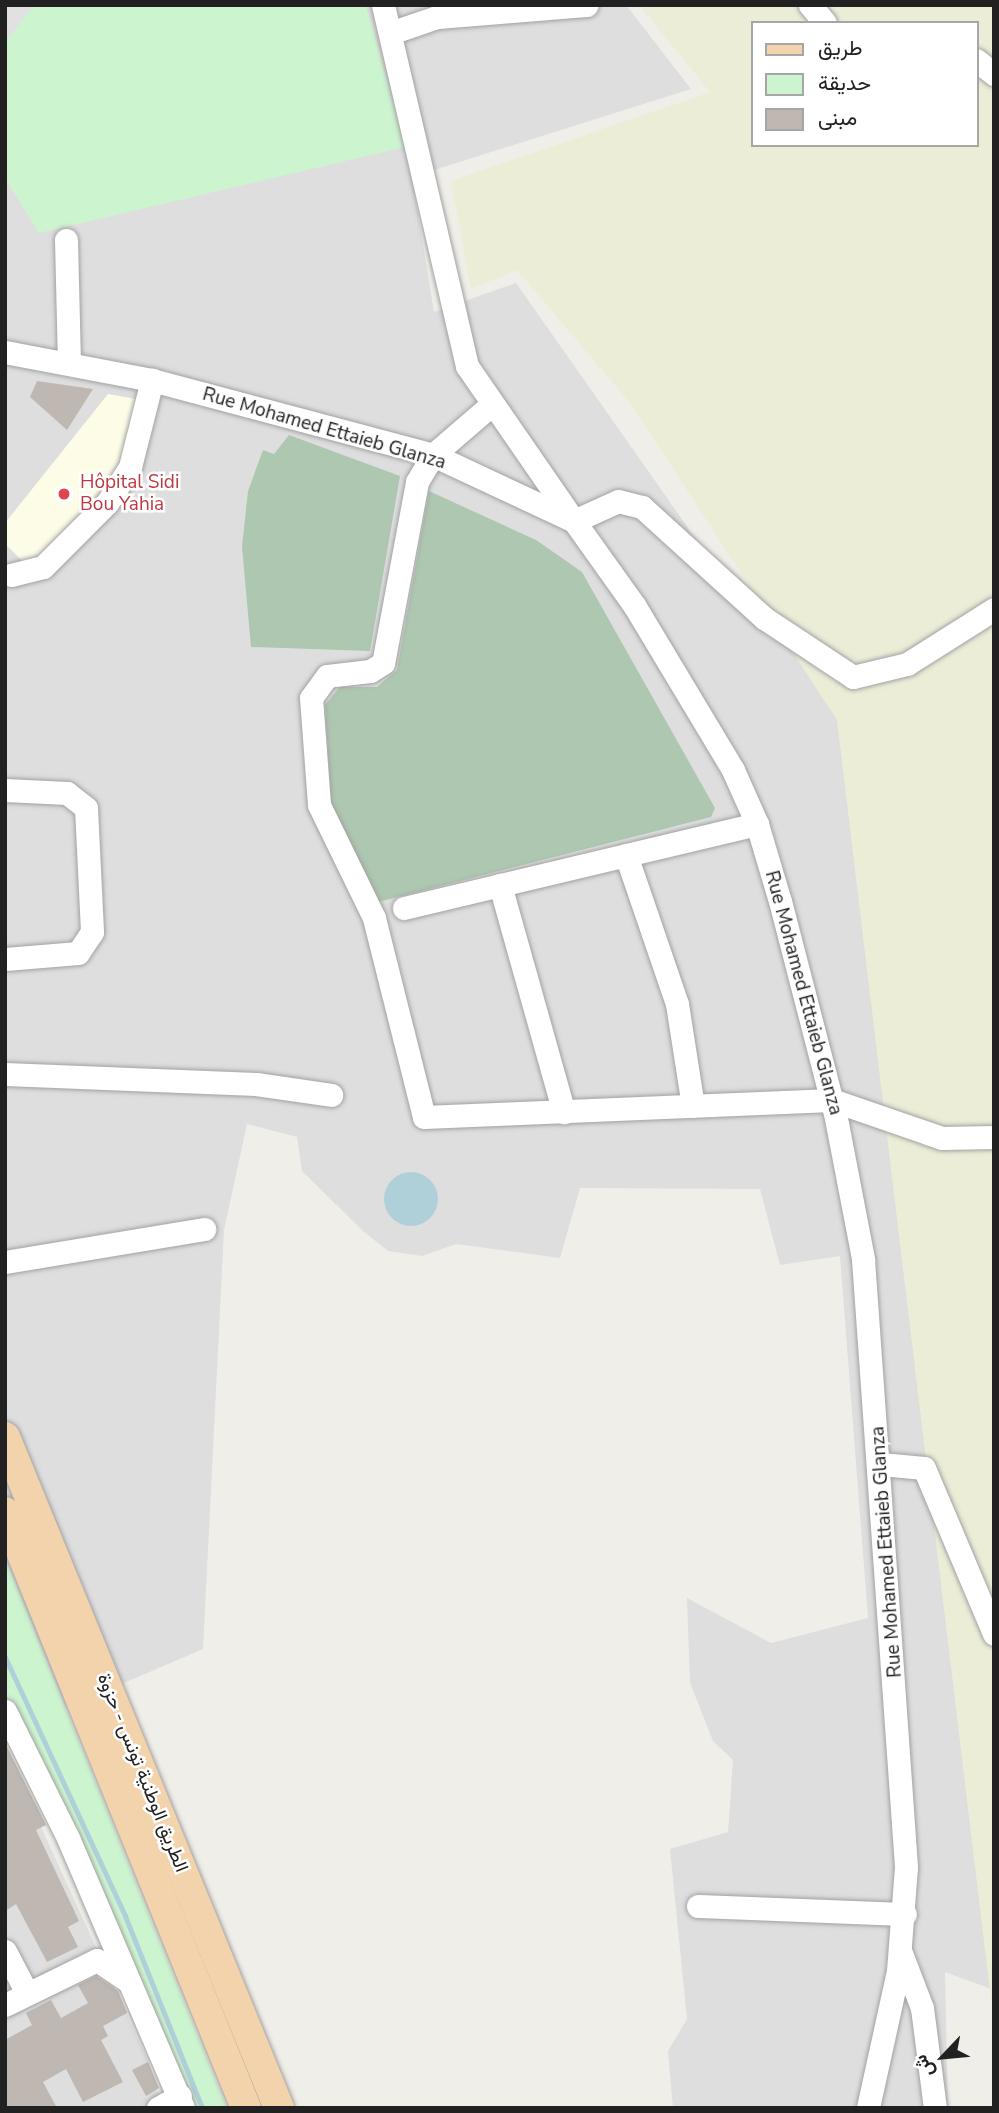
<!DOCTYPE html>
<meta charset="utf-8">
<style>
body{margin:0}
#map{position:relative;width:999px;height:2113px;overflow:hidden;background:#f0eee9;font-family:"Nunito Sans",Vazirmatn,sans-serif}
div>[style]{position:absolute}
.residential>*{inset:0;background:#dfdede}
.education>*{inset:0;background:#fcfce7}
.farmland>*{inset:0;background:#ecedd7}
.cemetery>*{inset:0;background:#adc7b0}
.park>*{inset:0;background:#ccf4cf}
.parking>*{inset:0;background:#e1e1e1}
.water>*{inset:0;background:#afd0d9}
.round{border-radius:50%}
.stream>*{height:5px;margin:-2.5px;padding:0 2.5px;transform-origin:2.5px;border-radius:2.5px;background:#afd0d9}
.building>*{inset:0;background:#beb7b2}
.roads{filter:drop-shadow(0 0 2px #a2a2a2) drop-shadow(0 0 2px #a2a2a2)}
.minor>*{height:23px;margin:-11.5px;padding:0 11.5px;transform-origin:11.5px;border-radius:11.5px;background:#fff}
.major>*{height:30px;margin:-15px;padding:0 15px;transform-origin:15px;border-radius:15px;background:#f2d3ac}
.dots>*{width:19px;height:19px;translate:-50% -50%;box-sizing:border-box;border:4px solid #fff;border-radius:50%}
span{translate:-50% -50%;white-space:nowrap;text-align:center;line-height:1.15;-webkit-text-stroke:5px #fff;paint-order:stroke}
.street-label{font-size:19px;color:#212121}
.health-label{font-size:19px;color:#be3a42}
.left{translate:0 -50%;text-align:left}
.frame{position:absolute;inset:0;border:7px solid #212121;pointer-events:none}
.legend{position:absolute;left:751px;top:21px;width:228px;height:126px;box-sizing:border-box;background:#fff;border:2px solid #a6a6a6;margin:0;padding:9px 12px;list-style:none;font-size:21px;color:#212121}
.legend li{display:flex;align-items:center;gap:14px;height:35px}
.legend b{width:35px;border:2px solid #a6a6a6}
.north{position:absolute;left:908px;top:2022px;width:70px;height:70px;-webkit-text-stroke:5px #fff;paint-order:stroke;rotate:244deg;font-size:19px;font-weight:700;line-height:28px;text-align:center;color:#212121}
.north::after{content:'';display:block;margin:auto;width:24px;height:32px;background:#212121;clip-path:polygon(50% 0,100% 100%,50% 72%,0 100%)}
</style>
<div id="map">
<div class="residential">
<div style="clip-path:polygon(5px 5px,626px 5px,691px 89px,412px 177px,434px 312px,516px 283px,748px 613px,925px 525px,994px 1990px,945px 1972px,948px 2108px,673px 2108px,668px 2051px,687px 2019px,670px 1849px,728px 1832px,733px 1760px,713px 1741px,690px 1683px,687px 1598px,771px 1643px,868px 1618px,840px 1256px,780px 1265px,760px 1189px,580px 1188px,560px 1258px,456px 1244px,422px 1256px,388px 1251px,363px 1231px,302px 1171px,297px 1137px,247px 1124px,224px 1230px,203px 1649px,5px 1734px)"></div>
<div style="clip-path:polygon(5px 1748px,148px 2061px,163px 2108px,5px 2108px)"></div>
</div>
<div class="education">
<div style="clip-path:polygon(108px 394px,136px 399px,127px 464px,36px 563px,27px 565px,7px 546px,5px 523px)"></div>
</div>
<div class="farmland">
<div style="clip-path:polygon(evenodd,639px 5px,994px 5px,994px 2024px,837px 720px,630px 403px,517px 270px,471px 289px,451px 181px,710px 92px,639px 5px,752px 23px,976px 23px,976px 145px,752px 145px,752px 23px)"></div>
</div>
<div class="cemetery">
<div style="clip-path:polygon(289px 435px,400px 476px,370px 651px,251px 647px,242px 547px,248px 491px,263px 450px,274px 454px)"></div>
<div style="clip-path:polygon(429px 491px,536px 540px,582px 572px,715px 808px,711px 817px,378px 902px,331px 804px,325px 705px,340px 687px,377px 687px,397px 670px)"></div>
</div>
<div class="park">
<div style="clip-path:polygon(34px 5px,366px 5px,405px 147px,39px 233px,5px 178px,5px 42px)"></div>
<div style="clip-path:polygon(5px 1558px,227px 2108px,188px 2108px,5px 1696px)"></div>
</div>
<div class="parking">
<div style="clip-path:polygon(5px 5px,34px 5px,5px 42px)"></div>
</div>
<div class="water">
<div class="round" style="left:384px;top:1172px;width:54px;height:54px"></div>
</div>
<div class="stream">
<div style="left:5px;top:1657px;width:285px;rotate:65.1deg"></div>
<div style="left:125px;top:1916px;width:207px;rotate:68.1deg"></div>
</div>
<div class="building">
<div style="clip-path:polygon(37px 381px,93px 389px,67px 430px,30px 397px)"></div>
<div style="clip-path:polygon(5px 1743px,46px 1825px,36px 1830px,79px 1921px,68px 1927px,78px 1947px,47px 1962px,16px 1904px,5px 1911px)"></div>
<div style="clip-path:polygon(96px 1976px,118px 1991px,127px 2013px,103px 2026px,108px 2036px,101px 2040px,123px 2082px,83px 2102px,66px 2069px,43px 2082px,57px 2108px,5px 2108px,5px 2040px,32px 2025px,26px 2013px,51px 2000px,61px 2018px,88px 2003px,78px 1985px)"></div>
<div style="clip-path:polygon(148px 2062px,159px 2088px,146px 2096px,132px 2070px)"></div>
</div>
<div class="roads">
<div class="minor">
<div style="left:383px;top:5px;width:371px;rotate:76.9deg"></div>
<div style="left:467px;top:366px;width:188px;rotate:55.4deg"></div>
<div style="left:574px;top:521px;width:48px;rotate:-24.4deg"></div>
<div style="left:618px;top:501px;width:25px;rotate:14deg"></div>
<div style="left:642px;top:507px;width:165px;rotate:42.3deg"></div>
<div style="left:764px;top:618px;width:107px;rotate:33.5deg"></div>
<div style="left:853px;top:677px;width:56px;rotate:-13.5deg"></div>
<div style="left:907px;top:664px;width:103px;rotate:-32.3deg"></div>
<div style="left:810px;top:5px;width:23px;rotate:50deg"></div>
<div style="left:393px;top:32px;width:46px;rotate:-18.8deg"></div>
<div style="left:437px;top:17px;width:150px;rotate:-4.6deg"></div>
<div style="left:976px;top:60px;width:23px;rotate:38deg"></div>
<div style="left:66px;top:240px;width:120px;rotate:88.6deg"></div>
<div style="left:5px;top:352px;width:150px;rotate:10.8deg"></div>
<div style="left:152px;top:380px;width:291px;rotate:14.9deg"></div>
<div style="left:433px;top:455px;width:156px;rotate:25.1deg"></div>
<div style="left:574px;top:521px;width:103px;rotate:54.5deg"></div>
<div style="left:634px;top:605px;width:192px;rotate:59deg"></div>
<div style="left:733px;top:770px;width:59px;rotate:66deg"></div>
<div style="left:757px;top:824px;width:80px;rotate:73.4deg"></div>
<div style="left:780px;top:901px;width:219px;rotate:75.5deg"></div>
<div style="left:835px;top:1113px;width:149px;rotate:79.1deg"></div>
<div style="left:863px;top:1259px;width:610px;rotate:85.95deg"></div>
<div style="left:906px;top:1867px;width:104px;rotate:94.4deg"></div>
<div style="left:898px;top:1971px;width:140px;rotate:102.4deg"></div>
<div style="left:491px;top:405px;width:77px;rotate:139.2deg"></div>
<div style="left:433px;top:455px;width:31px;rotate:121deg"></div>
<div style="left:417px;top:482px;width:184px;rotate:100.6deg"></div>
<div style="left:383px;top:663px;width:15px;rotate:148deg"></div>
<div style="left:370px;top:671px;width:43px;rotate:173.4deg"></div>
<div style="left:327px;top:676px;width:27px;rotate:126deg"></div>
<div style="left:311px;top:698px;width:107px;rotate:85.7deg"></div>
<div style="left:319px;top:805px;width:126px;rotate:64deg"></div>
<div style="left:374px;top:918px;width:205px;rotate:75.9deg"></div>
<div style="left:424px;top:1117px;width:408px;rotate:-2.4deg"></div>
<div style="left:832px;top:1100px;width:116px;rotate:19.1deg"></div>
<div style="left:942px;top:1138px;width:52px;rotate:-1.1deg"></div>
<div style="left:11px;top:575px;width:33px;rotate:-14deg"></div>
<div style="left:43px;top:567px;width:91px;rotate:-45deg"></div>
<div style="left:107px;top:503px;width:43px;rotate:-57.4deg"></div>
<div style="left:130px;top:467px;width:90px;rotate:-75.8deg"></div>
<div style="left:5px;top:790px;width:62px;rotate:2.8deg"></div>
<div style="left:67px;top:793px;width:24px;rotate:38deg"></div>
<div style="left:86px;top:808px;width:124px;rotate:87.2deg"></div>
<div style="left:92px;top:932px;width:25px;rotate:124deg"></div>
<div style="left:78px;top:953px;width:73px;rotate:175.3deg"></div>
<div style="left:626px;top:855px;width:157px;rotate:71.1deg"></div>
<div style="left:677px;top:1004px;width:103px;rotate:81.1deg"></div>
<div style="left:500px;top:885px;width:236px;rotate:74.3deg"></div>
<div style="left:404px;top:908px;width:363px;rotate:-13.4deg"></div>
<div style="left:5px;top:1074px;width:251px;rotate:2.3deg"></div>
<div style="left:256px;top:1084px;width:76px;rotate:8.3deg"></div>
<div style="left:5px;top:1262px;width:202px;rotate:-9.4deg"></div>
<div style="left:881px;top:1464px;width:43px;rotate:5.3deg"></div>
<div style="left:924px;top:1468px;width:180px;rotate:67.1deg"></div>
<div style="left:5px;top:1711px;width:142px;rotate:63.6deg"></div>
<div style="left:68px;top:1838px;width:293px;rotate:66.9deg"></div>
<div style="left:698px;top:1906px;width:207px;rotate:2.2deg"></div>
<div style="left:5px;top:1951px;width:47px;rotate:62.4deg"></div>
<div style="left:901px;top:1953px;width:59px;rotate:69.1deg"></div>
<div style="left:922px;top:2008px;width:101px;rotate:82.6deg"></div>
<div style="left:5px;top:2005px;width:102px;rotate:-26.1deg"></div>
<div style="left:97px;top:1960px;width:36px;rotate:34deg"></div>
<div style="left:158px;top:2108px;width:25px;rotate:-29deg"></div>
</div>
<div class="major">
<div style="left:5px;top:1437px;width:725px;rotate:67.79deg"></div>
<div style="left:5px;top:1512px;width:643px;rotate:67.98deg"></div>
</div>
</div>
<div class="dots">
<div style="left:64px;top:494px;background:#e0444e"></div>
</div>
<div class="street-label">
<span style="left:324px;top:429px;rotate:16deg">Rue Mohamed Ettaieb Glanza</span>
<span style="left:803px;top:993px;rotate:75deg">Rue Mohamed Ettaieb Glanza</span>
<span style="left:887px;top:1552px;rotate:-94deg">Rue Mohamed Ettaieb Glanza</span>
<span style="left:142px;top:1773px;rotate:68deg">الطريق الوطنية تونس - حزوة</span>
</div>
<div class="health-label">
<span class="left" style="left:80px;top:494px">Hôpital Sidi<br>Bou Yahia</span>
</div>
<div class="frame"></div>
<ul class="legend">
<li><b style="height:9px;background:#f2d3ac"></b>طريق</li>
<li><b style="height:19px;background:#ccf4cf"></b>حديقة</li>
<li><b style="height:19px;background:#beb7b2"></b>مبنى</li>
</ul>
<div class="north">ش</div>
</div>
